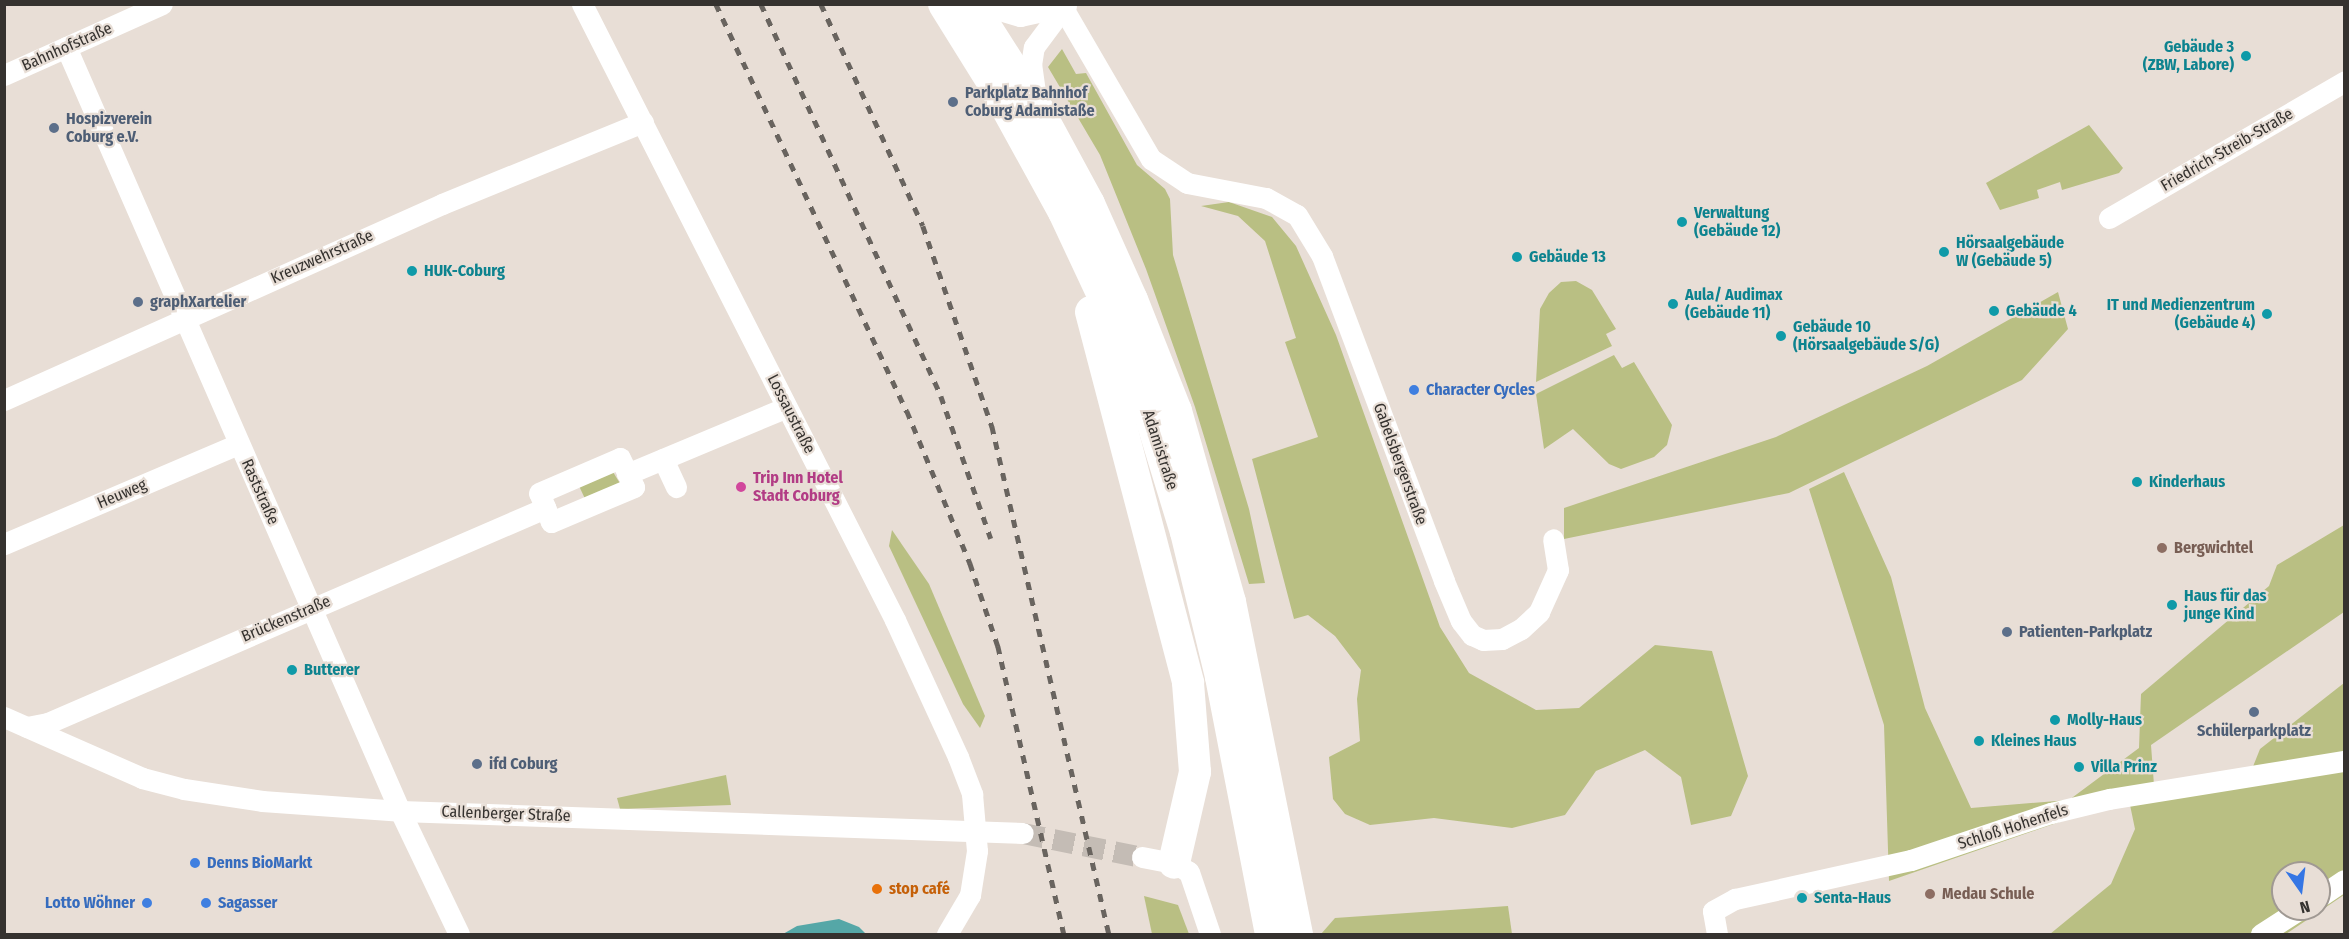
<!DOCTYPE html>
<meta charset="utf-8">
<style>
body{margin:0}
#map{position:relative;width:2349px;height:939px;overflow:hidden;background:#e8ded6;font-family:"Fira Sans Condensed",sans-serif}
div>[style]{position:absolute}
.green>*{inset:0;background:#b9bf83}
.water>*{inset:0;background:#55a7a7}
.minor-tunnel>*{height:21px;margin-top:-10.5px;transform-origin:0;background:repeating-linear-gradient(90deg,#c4bcb5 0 21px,transparent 0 31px)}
.minor>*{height:21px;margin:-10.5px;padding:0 10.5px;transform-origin:10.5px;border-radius:10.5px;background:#fff}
.highway>*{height:32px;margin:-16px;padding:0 16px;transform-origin:16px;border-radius:16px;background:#fff}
.rail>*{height:4.5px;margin-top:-2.25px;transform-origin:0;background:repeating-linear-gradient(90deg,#69645f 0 8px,transparent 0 16px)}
.dots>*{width:16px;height:16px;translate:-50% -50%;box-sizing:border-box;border:3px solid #e8ded6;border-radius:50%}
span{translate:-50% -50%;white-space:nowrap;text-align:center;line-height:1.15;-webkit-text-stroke:4.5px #e8ded6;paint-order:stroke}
.street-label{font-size:16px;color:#35322f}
.culture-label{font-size:16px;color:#0d838f;font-weight:700}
.right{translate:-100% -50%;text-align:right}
.left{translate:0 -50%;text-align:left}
.service-label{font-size:16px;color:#4e5e75;font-weight:700}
.shop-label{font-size:16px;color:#366cbe;font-weight:700}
.hotel-label{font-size:16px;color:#b23c85;font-weight:700}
.education-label{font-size:16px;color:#785e54;font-weight:700}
.food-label{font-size:16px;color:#c56008;font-weight:700}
.frame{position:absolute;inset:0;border:6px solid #35322f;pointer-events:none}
.north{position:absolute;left:2271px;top:861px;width:60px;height:60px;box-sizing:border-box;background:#e8ded6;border:2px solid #a09993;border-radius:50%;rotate:166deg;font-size:16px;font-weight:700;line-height:24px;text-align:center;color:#35322f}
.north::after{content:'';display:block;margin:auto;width:21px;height:27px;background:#3576e4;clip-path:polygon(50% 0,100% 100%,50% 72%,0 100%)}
</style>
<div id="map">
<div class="green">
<div style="clip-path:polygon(1062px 49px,1076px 74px,1086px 73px,1137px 165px,1165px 189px,1170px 199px,1173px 255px,1249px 509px,1265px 583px,1249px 584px,1195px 407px,1146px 269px,1100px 155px,1048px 67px)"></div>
<div style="clip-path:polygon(2089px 125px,2123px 168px,2119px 173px,2062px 190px,2060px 182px,2037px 190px,2039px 198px,2000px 210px,1986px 183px)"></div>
<div style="clip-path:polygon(1229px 202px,1272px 217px,1296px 246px,1336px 335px,1440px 627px,1469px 673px,1536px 710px,1579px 708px,1655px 645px,1712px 651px,1748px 776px,1731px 816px,1691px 825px,1681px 777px,1645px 750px,1596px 771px,1565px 815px,1512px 828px,1434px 818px,1370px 825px,1345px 814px,1333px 799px,1329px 757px,1360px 741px,1357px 699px,1361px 670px,1335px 636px,1308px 615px,1294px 619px,1252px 459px,1318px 437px,1285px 342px,1296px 338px,1265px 241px,1238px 216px,1201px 206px)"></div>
<div style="clip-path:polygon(1576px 281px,1592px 290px,1616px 329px,1606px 334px,1612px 346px,1536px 382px,1540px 309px,1549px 293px,1561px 282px)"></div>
<div style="clip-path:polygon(2058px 292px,2068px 329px,2022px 380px,1789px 493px,1564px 539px,1564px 508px,1776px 437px,1927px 366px)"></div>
<div style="clip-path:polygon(1614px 355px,1622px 368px,1634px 362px,1672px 425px,1667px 445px,1654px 457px,1621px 469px,1609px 464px,1573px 429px,1544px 449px,1536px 394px)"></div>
<div style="clip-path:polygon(613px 472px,621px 485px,587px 503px,579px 486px)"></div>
<div style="clip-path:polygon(evenodd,1844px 472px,1891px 577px,1925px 708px,1971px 808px,2069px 800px,2139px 748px,2141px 694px,2269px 586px,2277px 565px,2344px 525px,2344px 612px,2151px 745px,2154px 785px,2252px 769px,2260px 749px,2344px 683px,2344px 895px,2286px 934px,2050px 934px,2111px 884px,2135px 829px,2130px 805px,2091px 811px,1889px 881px,1884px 725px,1809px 489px,1844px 472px,2283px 873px,2319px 873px,2319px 909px,2283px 909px,2283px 873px)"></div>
<div style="clip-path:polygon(892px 530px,929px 584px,985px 716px,980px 728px,963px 704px,889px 546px)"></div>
<div style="clip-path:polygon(726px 775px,731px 805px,620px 809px,617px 798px)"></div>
<div style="clip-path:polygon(1144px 896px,1178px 905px,1189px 934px,1152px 934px)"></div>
<div style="clip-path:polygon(1508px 906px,1512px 934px,1321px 934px,1335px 918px)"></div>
</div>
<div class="water">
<div style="clip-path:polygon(839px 919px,859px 927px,866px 934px,783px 934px,797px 926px)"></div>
</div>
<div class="minor-tunnel">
<div style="left:1023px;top:833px;width:121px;rotate:11.4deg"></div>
</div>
<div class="minor">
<div style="left:582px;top:4px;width:691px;rotate:63.06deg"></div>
<div style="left:895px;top:620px;width:151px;rotate:65.3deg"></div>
<div style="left:958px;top:757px;width:40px;rotate:69deg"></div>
<div style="left:972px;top:794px;width:57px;rotate:85deg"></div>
<div style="left:977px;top:851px;width:45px;rotate:99deg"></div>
<div style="left:970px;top:895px;width:45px;rotate:120.5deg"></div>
<div style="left:979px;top:4px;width:43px;rotate:16.3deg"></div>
<div style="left:1020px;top:16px;width:47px;rotate:-12.3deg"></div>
<div style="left:1063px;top:8px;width:175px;rotate:59.8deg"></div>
<div style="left:1151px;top:159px;width:43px;rotate:33.7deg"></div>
<div style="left:1187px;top:183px;width:80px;rotate:10.8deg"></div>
<div style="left:1266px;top:198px;width:35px;rotate:29deg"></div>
<div style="left:1297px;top:215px;width:48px;rotate:58.6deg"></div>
<div style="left:1322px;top:256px;width:347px;rotate:69.4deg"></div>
<div style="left:1444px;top:581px;width:43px;rotate:67deg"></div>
<div style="left:1461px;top:621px;width:18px;rotate:52deg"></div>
<div style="left:1472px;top:635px;width:12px;rotate:24deg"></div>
<div style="left:1483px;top:640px;width:19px;rotate:-3deg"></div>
<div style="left:1502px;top:639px;width:21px;rotate:-28deg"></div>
<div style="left:1521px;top:629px;width:25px;rotate:-43deg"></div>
<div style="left:1539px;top:612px;width:46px;rotate:-65.7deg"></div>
<div style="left:1558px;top:570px;width:31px;rotate:-99deg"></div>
<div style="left:66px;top:47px;width:834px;rotate:66.39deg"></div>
<div style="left:400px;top:811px;width:136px;rotate:64.4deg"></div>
<div style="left:4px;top:75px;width:173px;rotate:-24.2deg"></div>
<div style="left:1036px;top:99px;width:34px;rotate:-98deg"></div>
<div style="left:1031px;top:65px;width:18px;rotate:-81deg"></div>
<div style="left:1034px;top:47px;width:49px;rotate:-53.4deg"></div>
<div style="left:2109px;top:218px;width:272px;rotate:-30.1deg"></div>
<div style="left:4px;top:400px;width:480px;rotate:-24.1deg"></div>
<div style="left:442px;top:204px;width:217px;rotate:-22.2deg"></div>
<div style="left:620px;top:458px;width:32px;rotate:64deg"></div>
<div style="left:634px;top:487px;width:90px;rotate:157.1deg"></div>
<div style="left:551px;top:522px;width:31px;rotate:-112deg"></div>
<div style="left:539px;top:493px;width:88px;rotate:-23.4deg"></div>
<div style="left:663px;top:459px;width:31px;rotate:65deg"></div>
<div style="left:627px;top:474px;width:173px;rotate:-22.7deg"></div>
<div style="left:4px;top:544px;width:255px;rotate:-23.1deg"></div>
<div style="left:4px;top:717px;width:151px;rotate:23.8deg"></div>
<div style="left:142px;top:778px;width:43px;rotate:14.7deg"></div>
<div style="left:184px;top:789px;width:79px;rotate:8.7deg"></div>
<div style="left:262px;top:801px;width:138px;rotate:4.1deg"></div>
<div style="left:400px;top:811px;width:623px;rotate:2.02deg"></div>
<div style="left:27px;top:727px;width:21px;rotate:-11deg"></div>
<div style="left:48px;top:723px;width:542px;rotate:-23.39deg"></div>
<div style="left:1142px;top:857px;width:33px;rotate:11deg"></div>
<div style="left:1174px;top:863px;width:17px;rotate:31deg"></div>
<div style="left:1189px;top:872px;width:65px;rotate:71.3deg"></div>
<div style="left:2319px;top:897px;width:30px;rotate:-34deg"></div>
<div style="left:1717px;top:934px;width:23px;rotate:-100deg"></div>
<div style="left:1713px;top:911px;width:25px;rotate:-29deg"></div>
<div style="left:1735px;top:899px;width:180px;rotate:-12.5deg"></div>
<div style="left:1911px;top:860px;width:148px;rotate:-18.6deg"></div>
<div style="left:2051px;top:813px;width:60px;rotate:-13.6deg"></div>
<div style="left:2109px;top:799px;width:238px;rotate:-9.2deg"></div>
<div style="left:2261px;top:934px;width:46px;rotate:-32.7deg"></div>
</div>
<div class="highway">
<div style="left:944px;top:4px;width:91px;rotate:58.1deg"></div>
<div style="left:992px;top:81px;width:149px;rotate:61.2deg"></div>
<div style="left:1064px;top:212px;width:106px;rotate:64.9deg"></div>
<div style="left:1109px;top:308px;width:121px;rotate:69.2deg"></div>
<div style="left:1152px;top:421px;width:116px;rotate:73deg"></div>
<div style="left:1186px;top:532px;width:149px;rotate:76.4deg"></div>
<div style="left:1221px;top:677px;width:262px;rotate:79deg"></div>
<div style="left:971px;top:4px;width:121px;rotate:57.5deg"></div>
<div style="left:1036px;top:106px;width:111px;rotate:61.6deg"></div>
<div style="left:1089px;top:204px;width:105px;rotate:65.9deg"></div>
<div style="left:1132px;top:300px;width:119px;rotate:68.4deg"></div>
<div style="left:1176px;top:411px;width:198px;rotate:74.2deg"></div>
<div style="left:1230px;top:602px;width:339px;rotate:78.6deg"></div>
<div style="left:1091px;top:312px;width:383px;rotate:75.3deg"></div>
<div style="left:1188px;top:683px;width:89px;rotate:85.5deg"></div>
<div style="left:1195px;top:772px;width:93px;rotate:103deg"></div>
</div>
<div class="rail">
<div style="left:716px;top:4px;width:450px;rotate:64.9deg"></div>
<div style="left:907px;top:411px;width:165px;rotate:67.5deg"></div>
<div style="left:970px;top:563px;width:88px;rotate:71.4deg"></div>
<div style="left:998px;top:646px;width:295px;rotate:77.1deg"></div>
<div style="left:761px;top:4px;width:431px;rotate:65.3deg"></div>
<div style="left:941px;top:396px;width:151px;rotate:70.7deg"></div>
<div style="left:821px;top:4px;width:244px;rotate:65.3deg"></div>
<div style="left:923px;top:226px;width:212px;rotate:71deg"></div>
<div style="left:992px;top:426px;width:521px;rotate:77.03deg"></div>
</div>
<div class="dots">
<div style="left:2246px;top:56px;background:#0f9aa8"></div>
<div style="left:953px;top:102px;background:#5c6f8a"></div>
<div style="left:54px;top:128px;background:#5c6f8a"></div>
<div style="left:1682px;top:222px;background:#0f9aa8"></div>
<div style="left:1944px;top:252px;background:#0f9aa8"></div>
<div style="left:1517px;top:257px;background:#0f9aa8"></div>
<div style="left:412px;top:271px;background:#0f9aa8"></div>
<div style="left:138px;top:302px;background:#5c6f8a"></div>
<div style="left:1673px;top:304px;background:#0f9aa8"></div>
<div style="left:1994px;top:311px;background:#0f9aa8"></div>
<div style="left:2267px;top:314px;background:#0f9aa8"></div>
<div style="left:1781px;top:336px;background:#0f9aa8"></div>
<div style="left:1414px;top:390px;background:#3f7fe0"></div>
<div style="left:2137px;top:482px;background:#0f9aa8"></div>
<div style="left:741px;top:487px;background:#d1479c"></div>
<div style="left:2162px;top:548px;background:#8d6e63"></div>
<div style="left:2172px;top:605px;background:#0f9aa8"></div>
<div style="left:2007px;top:632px;background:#5c6f8a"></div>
<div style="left:292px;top:670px;background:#0f9aa8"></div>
<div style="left:2254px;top:712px;background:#5c6f8a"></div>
<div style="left:2055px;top:720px;background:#0f9aa8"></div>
<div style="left:1979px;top:741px;background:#0f9aa8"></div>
<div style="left:477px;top:764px;background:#5c6f8a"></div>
<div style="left:2079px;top:767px;background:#0f9aa8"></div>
<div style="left:195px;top:863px;background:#3f7fe0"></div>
<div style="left:877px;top:889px;background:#e8710a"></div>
<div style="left:1930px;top:894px;background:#8d6e63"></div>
<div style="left:1802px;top:898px;background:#0f9aa8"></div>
<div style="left:147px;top:903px;background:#3f7fe0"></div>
<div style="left:206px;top:903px;background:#3f7fe0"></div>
</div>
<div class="street-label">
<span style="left:67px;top:47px;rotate:-24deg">Bahnhofstraße</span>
<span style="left:2227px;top:150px;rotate:-30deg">Friedrich-Streib-Straße</span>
<span style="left:322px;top:257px;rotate:-24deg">Kreuzwehrstraße</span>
<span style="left:791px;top:414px;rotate:63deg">Lossaustraße</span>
<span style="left:1160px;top:450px;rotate:72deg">Adamistraße</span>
<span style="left:1400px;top:464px;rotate:70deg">Gabelsbergerstraße</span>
<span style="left:260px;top:492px;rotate:66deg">Raststraße</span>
<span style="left:122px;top:494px;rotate:-23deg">Heuweg</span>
<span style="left:286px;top:619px;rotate:-23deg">Brückenstraße</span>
<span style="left:506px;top:814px;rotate:2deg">Callenberger Straße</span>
<span style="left:2013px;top:827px;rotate:-18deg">Schloß Hohenfels</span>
</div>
<div class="culture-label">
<span class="right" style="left:2234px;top:56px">Gebäude 3<br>(ZBW, Labore)</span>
<span class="left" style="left:1694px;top:222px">Verwaltung<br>(Gebäude 12)</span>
<span class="left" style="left:1956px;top:252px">Hörsaalgebäude<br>W (Gebäude 5)</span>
<span class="left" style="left:1529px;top:257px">Gebäude 13</span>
<span class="left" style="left:424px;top:271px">HUK-Coburg</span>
<span class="left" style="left:1685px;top:304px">Aula/ Audimax<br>(Gebäude 11)</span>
<span class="right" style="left:2255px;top:314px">IT und Medienzentrum<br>(Gebäude 4)</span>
<span class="left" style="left:2006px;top:311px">Gebäude 4</span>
<span class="left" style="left:1793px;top:336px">Gebäude 10<br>(Hörsaalgebäude S/G)</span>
<span class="left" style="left:2149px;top:482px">Kinderhaus</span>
<span class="left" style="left:2184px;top:605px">Haus für das<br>junge Kind</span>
<span class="left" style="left:304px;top:670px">Butterer</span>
<span class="left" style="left:2067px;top:720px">Molly-Haus</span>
<span class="left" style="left:1991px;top:741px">Kleines Haus</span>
<span class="left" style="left:2091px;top:767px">Villa Prinz</span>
<span class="left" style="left:1814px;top:898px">Senta-Haus</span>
</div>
<div class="service-label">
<span class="left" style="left:965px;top:102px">Parkplatz Bahnhof<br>Coburg Adamistaße</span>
<span class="left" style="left:66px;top:128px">Hospizverein<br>Coburg e.V.</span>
<span class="left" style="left:150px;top:302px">graphXartelier</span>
<span class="left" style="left:2019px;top:632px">Patienten-Parkplatz</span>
<span style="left:2254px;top:731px">Schülerparkplatz</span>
<span class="left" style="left:489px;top:764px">ifd Coburg</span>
</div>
<div class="shop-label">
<span class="left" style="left:1426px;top:390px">Character Cycles</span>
<span class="left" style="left:207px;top:863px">Denns BioMarkt</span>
<span class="right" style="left:135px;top:903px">Lotto Wöhner</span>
<span class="left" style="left:218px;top:903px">Sagasser</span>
</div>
<div class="hotel-label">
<span class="left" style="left:753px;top:487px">Trip Inn Hotel<br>Stadt Coburg</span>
</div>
<div class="education-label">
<span class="left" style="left:2174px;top:548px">Bergwichtel</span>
<span class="left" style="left:1942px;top:894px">Medau Schule</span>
</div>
<div class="food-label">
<span class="left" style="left:889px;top:889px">stop café</span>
</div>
<div class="frame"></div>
<div class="north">N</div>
</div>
